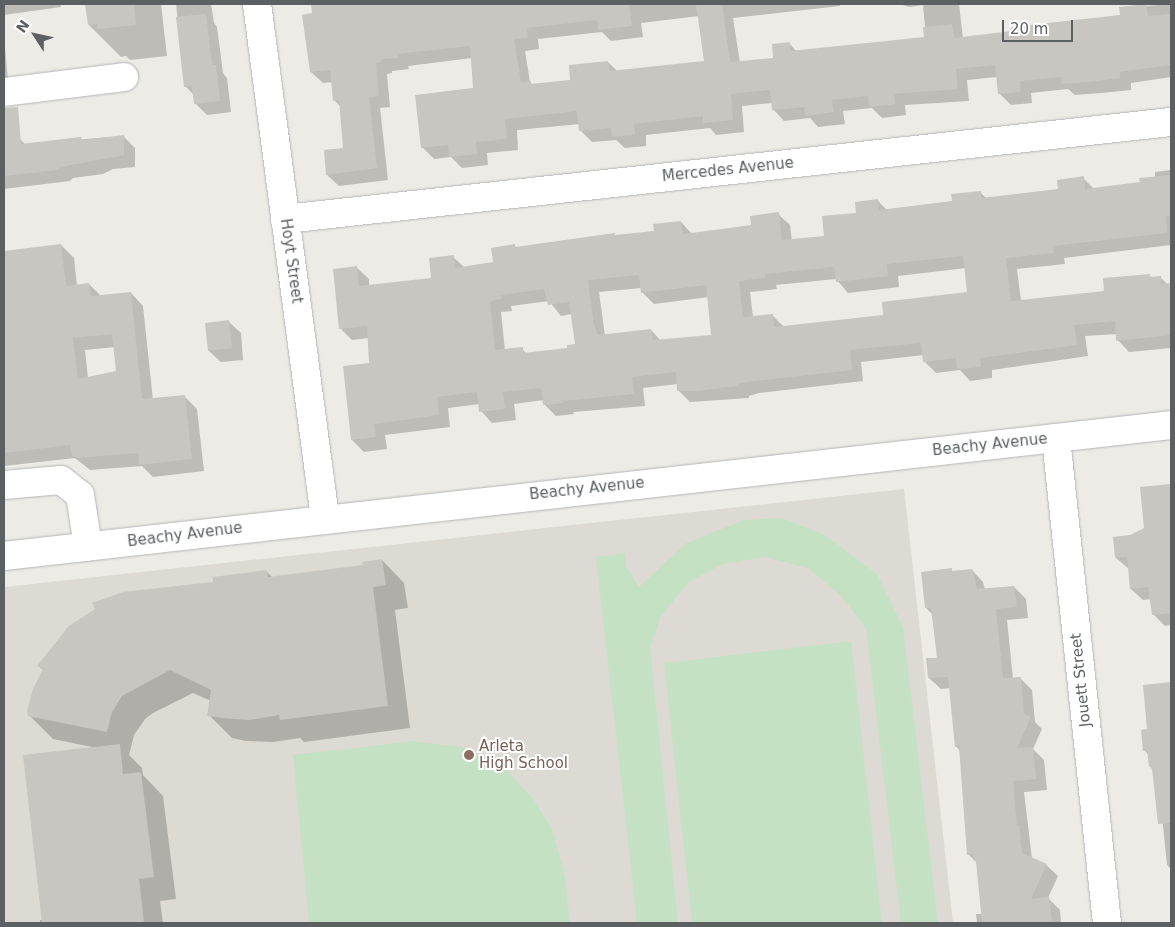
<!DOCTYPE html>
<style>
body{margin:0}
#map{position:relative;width:1175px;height:927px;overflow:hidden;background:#edebe5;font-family:"DejaVu Sans",sans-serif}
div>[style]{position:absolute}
.education>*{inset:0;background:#dddad3}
.green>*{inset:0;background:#c5e1c4}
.shadow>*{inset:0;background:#0003}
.building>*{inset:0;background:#c8c6c1}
.roads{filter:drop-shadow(0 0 1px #b2b5b8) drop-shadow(0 0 1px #b2b5b8)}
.minor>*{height:28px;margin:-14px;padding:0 14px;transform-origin:14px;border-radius:14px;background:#fff}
.dots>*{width:14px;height:14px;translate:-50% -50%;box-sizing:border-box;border:2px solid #fff;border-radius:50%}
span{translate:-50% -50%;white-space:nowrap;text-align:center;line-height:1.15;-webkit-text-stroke:4px #fff;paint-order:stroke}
.street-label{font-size:15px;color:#5c6063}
.education-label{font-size:15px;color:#785e54}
.left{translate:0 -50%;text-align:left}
.frame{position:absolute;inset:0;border:5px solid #5c6063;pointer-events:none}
.north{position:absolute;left:10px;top:10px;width:50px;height:50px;-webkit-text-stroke:4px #fff;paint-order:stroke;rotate:305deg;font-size:14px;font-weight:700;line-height:20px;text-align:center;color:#5c6063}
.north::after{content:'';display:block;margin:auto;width:18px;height:22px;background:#5c6063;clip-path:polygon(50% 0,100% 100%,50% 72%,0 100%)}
.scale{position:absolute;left:1002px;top:20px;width:71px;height:22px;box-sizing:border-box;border:2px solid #5c6063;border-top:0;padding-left:6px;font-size:15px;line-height:18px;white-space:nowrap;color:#5c6063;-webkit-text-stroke:4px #fff;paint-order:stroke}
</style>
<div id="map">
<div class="education">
<div style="clip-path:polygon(904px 489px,953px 923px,4px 923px,4px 587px)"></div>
</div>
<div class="green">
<div style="clip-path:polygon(782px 518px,825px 535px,877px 574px,903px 627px,938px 923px,901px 923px,866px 628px,840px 595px,808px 568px,764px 557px,723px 564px,689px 582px,661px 616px,650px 648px,678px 923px,637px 923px,596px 557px,625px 553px,626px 566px,639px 587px,686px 543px,744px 520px)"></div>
<div style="clip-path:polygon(851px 641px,882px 923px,692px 923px,664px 663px)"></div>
<div style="clip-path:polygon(414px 741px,461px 747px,504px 767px,534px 800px,553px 831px,565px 878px,570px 923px,309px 923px,293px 755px)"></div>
</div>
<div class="shadow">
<div style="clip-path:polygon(4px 4px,60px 4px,61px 7px,4px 15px)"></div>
<div style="clip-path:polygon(86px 4px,161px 4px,167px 56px,130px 60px,126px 56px,121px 57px,89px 25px)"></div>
<div style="clip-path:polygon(176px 4px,211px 4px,214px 23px,217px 27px,223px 73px,227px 78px,231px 112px,207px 115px,195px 103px,194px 95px,185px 86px)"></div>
<div style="clip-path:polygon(evenodd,313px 4px,840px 4px,840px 6px,733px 18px,740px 63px,775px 59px,789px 43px,797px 52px,926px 38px,923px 5px,909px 7px,899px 4px,964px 4px,959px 4px,963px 38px,1122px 16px,1121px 8px,1171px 4px,1171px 77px,1131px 83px,1131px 90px,1101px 93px,1075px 95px,1068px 89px,1031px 93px,1032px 103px,1011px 105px,999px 93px,997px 77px,967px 80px,969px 101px,905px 105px,906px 115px,882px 118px,872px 108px,843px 111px,845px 124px,818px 127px,810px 118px,784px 121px,773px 109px,772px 103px,742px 106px,744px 132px,716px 135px,710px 128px,646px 135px,646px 146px,625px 148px,616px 140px,592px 142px,580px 130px,580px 124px,517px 130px,518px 150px,487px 153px,488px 165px,462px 168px,451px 157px,434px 159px,422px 147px,475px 89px,472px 58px,408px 66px,409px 69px,392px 71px,392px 73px,387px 74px,390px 107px,380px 108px,388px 180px,339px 186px,327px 175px,345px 149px,341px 107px,334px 100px,332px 82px,323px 83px,311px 72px,313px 4px,699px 16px,705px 62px,617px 71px,608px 62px,571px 81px,533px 85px,530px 82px,525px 51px,539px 49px,538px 39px,602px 32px,611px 41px,643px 37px,641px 23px,699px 16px)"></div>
<div style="clip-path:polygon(4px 37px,9px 91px,4px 91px)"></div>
<div style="clip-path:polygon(123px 136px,135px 148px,135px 167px,113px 169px,103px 174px,73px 178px,70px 181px,4px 189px,4px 141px,20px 139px,25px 144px)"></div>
<div style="clip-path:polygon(evenodd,1171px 170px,1171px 245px,1064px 258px,1065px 264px,1017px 269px,1021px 301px,1105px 292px,1149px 275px,1152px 278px,1160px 277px,1168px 285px,1171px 284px,1171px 348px,1129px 352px,1118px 340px,1117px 334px,1085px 336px,1088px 356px,992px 370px,992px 378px,970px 381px,960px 370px,936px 373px,924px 361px,924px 355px,861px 362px,863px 381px,759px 393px,749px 396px,749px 398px,690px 402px,679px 391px,678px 384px,643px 388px,645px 406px,573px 412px,574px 414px,556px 416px,545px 405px,544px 400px,514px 404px,516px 420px,492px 423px,481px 411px,480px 404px,448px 408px,450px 427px,385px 435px,387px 449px,364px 452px,352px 440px,345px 367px,371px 364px,369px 338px,352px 340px,340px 328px,357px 268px,369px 279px,369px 286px,432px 279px,453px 257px,464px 267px,494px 263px,515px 246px,517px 248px,656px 232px,681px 222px,692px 234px,753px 226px,778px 214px,790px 225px,792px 241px,825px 237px,878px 201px,887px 210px,954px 203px,980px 192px,986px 198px,1059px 191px,1083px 178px,1094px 189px,1141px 183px,1155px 178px,1155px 172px,1171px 170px,966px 268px,968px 293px,885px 316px,784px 327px,772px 315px,753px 317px,750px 292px,777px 289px,776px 285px,836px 279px,848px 293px,899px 287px,898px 276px,966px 268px,1171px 170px,642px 288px,642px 292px,654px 304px,709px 297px,712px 336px,661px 341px,651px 330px,605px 336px,599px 292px,642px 288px,1171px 170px,549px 301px,561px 316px,572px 314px,576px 345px,569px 349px,527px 354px,522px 349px,505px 351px,501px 312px,512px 311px,511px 306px,549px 301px)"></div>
<div style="clip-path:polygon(evenodd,61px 245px,74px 258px,77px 286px,89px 284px,101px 296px,131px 293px,143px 306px,153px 400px,184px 396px,197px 409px,204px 471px,153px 477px,142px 466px,90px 470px,75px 458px,4px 466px,4px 254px,61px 245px,115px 347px,118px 372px,88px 378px,85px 350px,115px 347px)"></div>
<div style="clip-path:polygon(229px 322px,241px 333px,243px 360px,221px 362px,209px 351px)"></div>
<div style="clip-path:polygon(1171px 486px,1171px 625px,1165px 626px,1153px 614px,1151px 599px,1143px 600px,1131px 589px,1129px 569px,1116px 558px,1130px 537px,1145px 529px,1142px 488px)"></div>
<div style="clip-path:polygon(382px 560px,404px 583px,408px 608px,395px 610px,410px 728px,304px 742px,300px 738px,273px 742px,246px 741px,232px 738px,209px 715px,211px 701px,193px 693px,153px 713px,145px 719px,134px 735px,129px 755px,142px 768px,143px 775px,163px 796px,176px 899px,160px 901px,163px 923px,40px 923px,40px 920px,43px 920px,97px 748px,53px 739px,30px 716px,43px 670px,38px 665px,215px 583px,267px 572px,273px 578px,364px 566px)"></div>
<div style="clip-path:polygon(951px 570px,954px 572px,972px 570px,983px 582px,985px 590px,1014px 587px,1026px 599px,1028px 618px,1007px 620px,1013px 679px,1020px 678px,1032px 690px,1035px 722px,1042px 729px,1033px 749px,1044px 760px,1047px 790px,1024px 792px,1032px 859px,1046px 865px,1058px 876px,1048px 898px,1060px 910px,1061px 923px,977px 923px,976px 914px,982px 914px,977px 863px,968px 854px,960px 751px,956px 746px,950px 688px,941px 689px,929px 678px,939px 659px,933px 615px,926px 608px)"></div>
<div style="clip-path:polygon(1171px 684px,1171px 869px,1167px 865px,1162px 816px,1152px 768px,1149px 755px,1145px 751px,1148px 730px,1144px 687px)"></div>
</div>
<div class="building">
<div style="clip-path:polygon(85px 4px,134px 4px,136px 25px,97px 29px,97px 24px,88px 25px)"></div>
<div style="clip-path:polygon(311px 4px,629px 4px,632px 26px,598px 30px,597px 20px,527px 28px,528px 38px,514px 39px,521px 82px,531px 81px,531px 84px,570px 80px,569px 65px,608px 61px,610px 71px,704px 61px,696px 4px,722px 4px,730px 62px,773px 58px,772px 44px,790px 42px,790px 51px,924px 37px,923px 27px,952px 24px,954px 38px,1012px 31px,1011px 27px,1120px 15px,1119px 7px,1146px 4px,1148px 16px,1171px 14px,1171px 65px,1120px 72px,1120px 78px,1088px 82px,1062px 84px,1061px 77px,1020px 81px,1021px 92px,998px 94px,995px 65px,956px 69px,958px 89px,894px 94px,895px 104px,869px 107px,868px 96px,832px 100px,834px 112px,805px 116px,804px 107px,772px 110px,770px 90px,731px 94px,733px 120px,703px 123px,703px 116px,634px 124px,635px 135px,612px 137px,611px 128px,579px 131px,577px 111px,505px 119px,507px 139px,476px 142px,477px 154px,449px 157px,448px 145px,421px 148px,415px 95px,473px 88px,470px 46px,397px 54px,398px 58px,381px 59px,381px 62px,376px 63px,379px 96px,369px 97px,377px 168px,326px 175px,324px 150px,343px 148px,339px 100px,333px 101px,330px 70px,310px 72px,302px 15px,312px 13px)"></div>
<div style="clip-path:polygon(206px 14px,212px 65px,216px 65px,220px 101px,194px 104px,192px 86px,184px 87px,176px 17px)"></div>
<div style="clip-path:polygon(18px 107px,21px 144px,81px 137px,82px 140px,124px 135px,124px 155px,61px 167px,58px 170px,4px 176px,4px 108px)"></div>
<div style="clip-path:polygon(evenodd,1171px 175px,1171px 216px,1166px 216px,1167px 233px,1053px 246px,1054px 253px,1006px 258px,1011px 301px,1104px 291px,1103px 278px,1150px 274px,1150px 277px,1161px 276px,1162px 284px,1171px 283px,1171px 335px,1116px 341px,1115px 321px,1074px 325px,1077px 345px,980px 358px,981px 367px,957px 369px,956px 358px,923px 362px,921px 343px,850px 350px,852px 370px,747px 382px,738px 384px,738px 386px,696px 391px,677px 391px,676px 372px,632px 377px,634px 394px,562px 401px,563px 403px,543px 405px,541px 388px,503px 392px,505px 409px,479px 412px,477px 392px,437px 397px,439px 415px,374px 424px,376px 437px,351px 440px,343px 366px,369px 363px,367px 326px,339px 329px,333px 269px,357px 266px,359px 286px,431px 278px,429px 258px,454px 255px,455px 268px,493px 262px,491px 248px,515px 244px,515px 247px,615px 233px,615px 235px,654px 231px,653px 224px,681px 221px,683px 234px,722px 229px,751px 225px,750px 216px,779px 212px,782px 240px,824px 236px,822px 216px,856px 213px,855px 202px,878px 199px,879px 210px,952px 201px,951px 194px,981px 191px,981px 198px,1058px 189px,1057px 180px,1084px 176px,1085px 189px,1140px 182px,1139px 178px,1171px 175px,963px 256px,967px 292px,882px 302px,883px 315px,774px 327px,773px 314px,743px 317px,739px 281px,765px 278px,765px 274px,834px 267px,836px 282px,888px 276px,887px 264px,963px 256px,1171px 175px,639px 275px,641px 293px,706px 285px,711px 335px,653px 340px,651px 329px,598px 335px,594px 325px,588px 280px,639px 275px,1171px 175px,544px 289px,548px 305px,569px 302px,575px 344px,567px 345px,567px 348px,523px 353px,523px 347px,495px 350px,490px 301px,501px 299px,500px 295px,544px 289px)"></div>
<div style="clip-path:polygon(evenodd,61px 244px,66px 286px,89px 283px,91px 296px,131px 292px,142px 399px,185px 395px,192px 459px,139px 465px,138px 453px,76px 458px,76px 456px,72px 456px,70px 445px,4px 453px,4px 251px,61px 244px,112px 334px,116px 371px,78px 379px,73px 338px,112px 334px)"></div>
<div style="clip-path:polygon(229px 320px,232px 348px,208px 351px,205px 323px)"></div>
<div style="clip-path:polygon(1171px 484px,1171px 613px,1152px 615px,1148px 587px,1130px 589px,1127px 557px,1115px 558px,1113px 537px,1130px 535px,1144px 528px,1140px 487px)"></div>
<div style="clip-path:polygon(382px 559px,386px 585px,373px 587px,388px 706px,280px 720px,279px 715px,249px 720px,222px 718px,207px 716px,211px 690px,170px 670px,122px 696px,112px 712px,107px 732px,28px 716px,27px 711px,33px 689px,43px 669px,37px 666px,69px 626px,95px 609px,92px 603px,123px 592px,213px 582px,213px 577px,267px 570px,268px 577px,363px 565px,362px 562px)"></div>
<div style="clip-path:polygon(952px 568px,952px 571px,972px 569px,977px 589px,1014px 586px,1017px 607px,996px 609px,1003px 678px,1021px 677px,1024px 713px,1031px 717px,1017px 748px,1033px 747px,1036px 779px,1013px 781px,1017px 826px,1019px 825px,1022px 853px,1047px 864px,1031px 899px,1049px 897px,1052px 923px,982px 923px,976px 861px,974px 861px,973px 854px,967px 855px,959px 746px,955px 747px,948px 677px,928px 678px,926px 658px,937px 658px,931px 608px,925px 608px,921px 572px)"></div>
<div style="clip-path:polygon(1171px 682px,1171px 823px,1158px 824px,1152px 769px,1149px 766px,1147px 751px,1143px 751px,1141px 730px,1147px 729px,1143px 685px)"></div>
<div style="clip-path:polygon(120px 744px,123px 774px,141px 772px,154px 877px,139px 879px,144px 923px,42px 923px,23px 755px)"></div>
</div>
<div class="roads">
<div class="minor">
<div style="left:257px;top:4px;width:518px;rotate:82.46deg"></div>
<div style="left:4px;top:92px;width:121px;rotate:-7.1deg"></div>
<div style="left:285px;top:219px;width:891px;rotate:-6.25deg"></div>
<div style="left:1056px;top:438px;width:488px;rotate:84deg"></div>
<div style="left:4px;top:485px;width:57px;rotate:-5deg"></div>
<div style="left:61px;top:480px;width:24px;rotate:38deg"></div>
<div style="left:80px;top:495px;width:52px;rotate:81.1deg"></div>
<div style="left:4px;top:556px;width:1174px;rotate:-6.4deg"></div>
</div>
</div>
<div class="dots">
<div style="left:469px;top:755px;background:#8d6e63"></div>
</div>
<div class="street-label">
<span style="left:728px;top:170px;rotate:-6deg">Mercedes Avenue</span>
<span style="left:291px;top:261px;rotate:82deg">Hoyt Street</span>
<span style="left:990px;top:445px;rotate:-6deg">Beachy Avenue</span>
<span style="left:587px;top:489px;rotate:-6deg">Beachy Avenue</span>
<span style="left:185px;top:535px;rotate:-7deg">Beachy Avenue</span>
<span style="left:1081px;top:680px;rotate:-96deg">Jouett Street</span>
</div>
<div class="education-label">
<span class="left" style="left:479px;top:755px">Arleta<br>High School</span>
</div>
<div class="frame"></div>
<div class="north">N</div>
<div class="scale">20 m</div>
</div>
